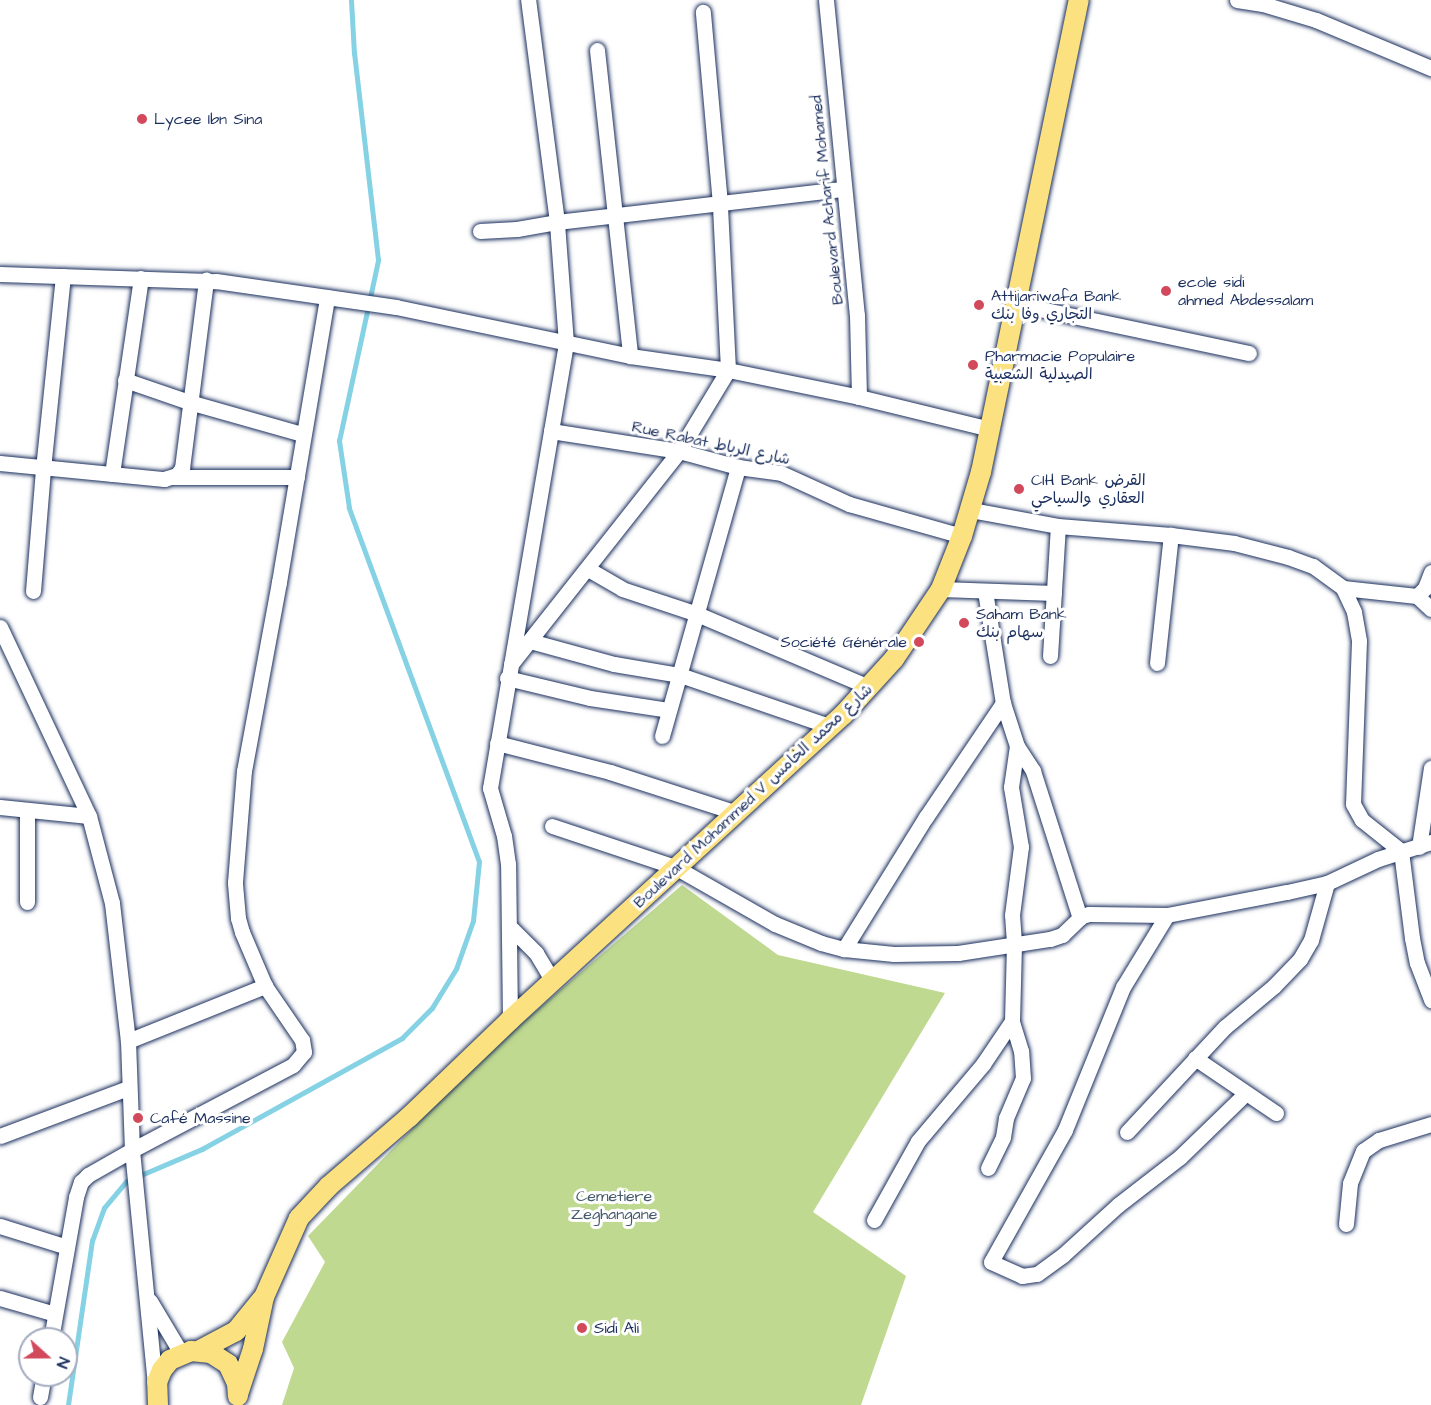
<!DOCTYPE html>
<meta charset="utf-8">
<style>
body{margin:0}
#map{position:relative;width:1431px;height:1405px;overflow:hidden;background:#fff;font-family:"Architects Daughter","Playpen Sans Arabic",sans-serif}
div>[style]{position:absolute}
.green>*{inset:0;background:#bfd990}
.stream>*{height:4.5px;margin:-2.25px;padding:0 2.25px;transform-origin:2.25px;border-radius:2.25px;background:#85d2e4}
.roads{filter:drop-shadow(0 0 2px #1b2f5e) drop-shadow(0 0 2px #1b2f5e)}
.minor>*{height:15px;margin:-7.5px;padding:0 7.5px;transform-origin:7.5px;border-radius:7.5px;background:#fff}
.major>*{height:20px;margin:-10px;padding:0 10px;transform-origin:10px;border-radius:10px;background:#fbe180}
.dots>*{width:16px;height:16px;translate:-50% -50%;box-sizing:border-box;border:3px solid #fff;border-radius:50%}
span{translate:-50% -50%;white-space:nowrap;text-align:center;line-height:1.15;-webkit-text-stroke:6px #fff;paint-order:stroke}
.poi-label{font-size:16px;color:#1b2f5e}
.left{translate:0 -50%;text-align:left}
.right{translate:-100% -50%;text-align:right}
.street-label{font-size:16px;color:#1b2f5e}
.park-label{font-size:16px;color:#445a6a}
.north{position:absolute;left:18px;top:1327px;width:60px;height:60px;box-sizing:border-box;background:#fff;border:2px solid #a4acbf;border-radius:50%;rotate:111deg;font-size:16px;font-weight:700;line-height:24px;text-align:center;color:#1b2f5e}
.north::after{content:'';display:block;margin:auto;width:21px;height:27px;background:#d1495b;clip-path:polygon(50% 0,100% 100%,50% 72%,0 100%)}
</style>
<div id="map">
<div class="green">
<div style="clip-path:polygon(682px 885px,778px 955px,945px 993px,813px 1212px,906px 1276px,861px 1405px,282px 1405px,294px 1368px,282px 1342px,325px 1262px,308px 1236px,478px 1061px)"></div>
</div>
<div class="stream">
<div style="left:68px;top:1405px;width:166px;rotate:-81.7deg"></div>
<div style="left:92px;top:1241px;width:35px;rotate:-70deg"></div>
<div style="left:104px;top:1208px;width:35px;rotate:-50deg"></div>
<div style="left:127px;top:1181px;width:82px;rotate:-23.1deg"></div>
<div style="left:202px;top:1149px;width:229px;rotate:-29deg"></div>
<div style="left:402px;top:1038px;width:42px;rotate:-45deg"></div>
<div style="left:432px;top:1008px;width:46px;rotate:-58.4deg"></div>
<div style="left:456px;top:969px;width:51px;rotate:-70.5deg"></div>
<div style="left:473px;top:921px;width:59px;rotate:-84.2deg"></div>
<div style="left:479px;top:862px;width:377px;rotate:-110.2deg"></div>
<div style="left:349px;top:508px;width:68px;rotate:-98.5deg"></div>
<div style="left:339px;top:441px;width:185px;rotate:-77.8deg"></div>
<div style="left:378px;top:260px;width:207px;rotate:-96.6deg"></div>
<div style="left:354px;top:54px;width:54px;rotate:-93.2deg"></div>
</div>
<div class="roads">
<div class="minor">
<div style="left:826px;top:0;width:317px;rotate:84.4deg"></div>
<div style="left:857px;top:315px;width:82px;rotate:88.6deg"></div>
<div style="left:1237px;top:0;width:26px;rotate:9deg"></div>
<div style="left:1263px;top:4px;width:55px;rotate:16.8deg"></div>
<div style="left:1316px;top:20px;width:125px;rotate:22.7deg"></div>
<div style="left:597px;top:50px;width:308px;rotate:83.8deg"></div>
<div style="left:480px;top:231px;width:37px;rotate:-3deg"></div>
<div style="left:517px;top:229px;width:41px;rotate:-9.9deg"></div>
<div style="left:557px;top:222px;width:289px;rotate:-6.6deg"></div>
<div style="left:0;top:274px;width:216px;rotate:1.9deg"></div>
<div style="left:216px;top:281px;width:182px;rotate:8.2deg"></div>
<div style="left:396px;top:307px;width:239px;rotate:11.8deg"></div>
<div style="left:630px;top:356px;width:99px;rotate:8.1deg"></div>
<div style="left:728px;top:370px;width:134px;rotate:11.6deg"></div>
<div style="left:859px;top:397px;width:135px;rotate:13.7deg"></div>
<div style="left:1016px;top:304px;width:238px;rotate:11.9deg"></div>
<div style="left:125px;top:380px;width:68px;rotate:19deg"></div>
<div style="left:189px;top:402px;width:117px;rotate:15.8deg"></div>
<div style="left:551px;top:431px;width:130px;rotate:8.9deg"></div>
<div style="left:679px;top:451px;width:61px;rotate:15.2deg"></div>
<div style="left:738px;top:467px;width:43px;rotate:7.9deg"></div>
<div style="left:781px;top:473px;width:75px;rotate:24.5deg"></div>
<div style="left:849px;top:504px;width:117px;rotate:15.8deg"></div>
<div style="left:0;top:463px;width:165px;rotate:5.6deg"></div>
<div style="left:164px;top:479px;width:14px;rotate:-17deg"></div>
<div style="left:177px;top:475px;width:9px;rotate:-54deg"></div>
<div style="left:182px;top:468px;width:190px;rotate:-82.7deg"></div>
<div style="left:112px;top:474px;width:198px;rotate:-81.6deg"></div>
<div style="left:173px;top:477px;width:124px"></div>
<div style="left:971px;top:510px;width:88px;rotate:10.4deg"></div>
<div style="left:1058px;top:526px;width:113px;rotate:4.6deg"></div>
<div style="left:1171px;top:535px;width:64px;rotate:7.2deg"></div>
<div style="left:1234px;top:543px;width:56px;rotate:14.5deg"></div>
<div style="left:1288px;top:557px;width:27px;rotate:20deg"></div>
<div style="left:1313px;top:566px;width:37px;rotate:36deg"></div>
<div style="left:1343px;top:588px;width:26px;rotate:65deg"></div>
<div style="left:1354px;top:612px;width:29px;rotate:80deg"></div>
<div style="left:1359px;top:641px;width:163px;rotate:92.1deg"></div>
<div style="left:1353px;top:804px;width:18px;rotate:61deg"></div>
<div style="left:1362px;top:820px;width:50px;rotate:38.5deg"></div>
<div style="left:1401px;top:851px;width:88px;rotate:82.8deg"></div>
<div style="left:1412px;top:938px;width:25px;rotate:79deg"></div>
<div style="left:1417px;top:963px;width:40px;rotate:69deg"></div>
<div style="left:588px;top:569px;width:39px;rotate:30deg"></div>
<div style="left:622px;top:589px;width:79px;rotate:18.4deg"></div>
<div style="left:697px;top:614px;width:187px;rotate:23deg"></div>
<div style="left:1343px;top:588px;width:74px;rotate:6.2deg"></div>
<div style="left:1417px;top:596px;width:11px;rotate:-45deg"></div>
<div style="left:1425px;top:588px;width:17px;rotate:-69deg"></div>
<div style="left:941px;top:589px;width:113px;rotate:2deg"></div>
<div style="left:33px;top:591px;width:122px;rotate:-85.3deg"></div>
<div style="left:43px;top:469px;width:194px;rotate:-84.1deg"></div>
<div style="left:985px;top:591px;width:113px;rotate:80.9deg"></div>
<div style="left:1003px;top:703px;width:45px;rotate:72deg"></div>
<div style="left:1017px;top:746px;width:30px;rotate:57deg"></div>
<div style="left:1033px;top:771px;width:154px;rotate:72.3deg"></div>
<div style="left:1417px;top:596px;width:19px;rotate:43deg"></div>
<div style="left:0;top:627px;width:209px;rotate:64.8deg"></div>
<div style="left:89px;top:816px;width:90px;rotate:75.2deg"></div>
<div style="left:112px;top:903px;width:139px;rotate:83.4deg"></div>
<div style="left:128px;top:1041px;width:109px;rotate:87.9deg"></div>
<div style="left:132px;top:1150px;width:236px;rotate:84.4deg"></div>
<div style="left:530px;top:641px;width:87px;rotate:15.3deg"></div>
<div style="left:614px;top:664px;width:67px;rotate:9.5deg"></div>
<div style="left:680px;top:675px;width:157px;rotate:18.9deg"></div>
<div style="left:1050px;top:656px;width:130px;rotate:-86.5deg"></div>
<div style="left:1157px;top:663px;width:129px;rotate:-83.8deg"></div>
<div style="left:511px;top:664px;width:271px;rotate:-51.7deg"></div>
<div style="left:679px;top:451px;width:95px;rotate:-58.8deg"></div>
<div style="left:728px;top:370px;width:166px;rotate:-92.8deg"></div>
<div style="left:720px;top:204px;width:193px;rotate:-95.1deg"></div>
<div style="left:507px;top:678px;width:85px;rotate:13.5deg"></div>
<div style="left:590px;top:698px;width:79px;rotate:8.7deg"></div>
<div style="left:662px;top:736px;width:280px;rotate:-74.2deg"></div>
<div style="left:497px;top:743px;width:117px;rotate:14.4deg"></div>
<div style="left:610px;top:772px;width:133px;rotate:17.9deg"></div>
<div style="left:0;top:807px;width:89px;rotate:5.8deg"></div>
<div style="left:552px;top:826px;width:130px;rotate:18.4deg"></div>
<div style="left:675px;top:867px;width:115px;rotate:29.7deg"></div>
<div style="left:775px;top:924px;width:50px;rotate:22.4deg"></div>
<div style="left:821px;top:943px;width:24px;rotate:15deg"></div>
<div style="left:844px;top:949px;width:50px;rotate:5.7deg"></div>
<div style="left:894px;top:954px;width:64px;rotate:-0.9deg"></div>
<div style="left:958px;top:953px;width:93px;rotate:-8.7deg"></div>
<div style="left:1050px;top:939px;width:13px;rotate:-18deg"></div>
<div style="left:1062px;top:935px;width:28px;rotate:-44deg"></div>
<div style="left:1082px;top:916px;width:7px;rotate:-16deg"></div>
<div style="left:1089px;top:914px;width:78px;rotate:0.7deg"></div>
<div style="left:1167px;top:915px;width:122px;rotate:-10.9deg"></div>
<div style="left:1287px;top:892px;width:41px;rotate:-12.7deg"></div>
<div style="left:1327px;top:883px;width:56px;rotate:-25.2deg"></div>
<div style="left:1378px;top:859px;width:56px;rotate:-17.8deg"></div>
<div style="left:1419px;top:847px;width:80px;rotate:-81.4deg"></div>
<div style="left:27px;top:902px;width:91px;rotate:-90deg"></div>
<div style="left:1167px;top:915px;width:84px;rotate:121.4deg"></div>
<div style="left:1123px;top:987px;width:154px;rotate:112.1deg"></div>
<div style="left:1065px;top:1130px;width:151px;rotate:119.3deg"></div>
<div style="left:991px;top:1262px;width:34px;rotate:24deg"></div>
<div style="left:1022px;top:1276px;width:15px;rotate:-8deg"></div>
<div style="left:1037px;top:1274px;width:32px;rotate:-36deg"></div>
<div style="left:1063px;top:1255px;width:74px;rotate:-42.3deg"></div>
<div style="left:1118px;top:1205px;width:78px;rotate:-37.7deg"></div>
<div style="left:1180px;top:1157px;width:91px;rotate:-44.1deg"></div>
<div style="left:510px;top:927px;width:37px;rotate:45deg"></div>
<div style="left:536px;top:953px;width:33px;rotate:59deg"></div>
<div style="left:844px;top:949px;width:155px;rotate:-58.2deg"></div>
<div style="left:926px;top:817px;width:138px;rotate:-56deg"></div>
<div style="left:510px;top:1020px;width:156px;rotate:-90.7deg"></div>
<div style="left:508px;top:864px;width:28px;rotate:-98deg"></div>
<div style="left:504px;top:836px;width:50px;rotate:-106.3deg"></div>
<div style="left:490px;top:788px;width:451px;rotate:-80.3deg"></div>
<div style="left:566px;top:343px;width:121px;rotate:-94.3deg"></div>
<div style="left:557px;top:222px;width:224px;rotate:-97.4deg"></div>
<div style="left:128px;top:1041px;width:148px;rotate:-21.9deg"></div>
<div style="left:1195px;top:1058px;width:98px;rotate:34.2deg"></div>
<div style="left:1127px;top:1132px;width:144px;rotate:-47deg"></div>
<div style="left:1225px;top:1027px;width:64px;rotate:-39.9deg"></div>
<div style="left:1274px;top:986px;width:37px;rotate:-46deg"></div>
<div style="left:1300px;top:959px;width:22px;rotate:-60deg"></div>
<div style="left:1311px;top:940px;width:59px;rotate:-74.3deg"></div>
<div style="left:0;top:1136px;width:137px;rotate:-20.6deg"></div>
<div style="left:988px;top:1168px;width:34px;rotate:-64deg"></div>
<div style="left:1003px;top:1137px;width:19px;rotate:-81deg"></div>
<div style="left:1006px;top:1118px;width:43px;rotate:-67deg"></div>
<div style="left:1023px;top:1078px;width:27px;rotate:-94deg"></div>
<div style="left:1021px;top:1051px;width:31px;rotate:-107deg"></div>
<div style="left:1012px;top:1021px;width:78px;rotate:-88.5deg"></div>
<div style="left:1014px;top:943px;width:28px;rotate:-94deg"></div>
<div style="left:1012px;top:915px;width:69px;rotate:-82.5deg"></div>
<div style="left:1021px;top:847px;width:61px;rotate:-99.5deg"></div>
<div style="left:1011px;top:787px;width:41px;rotate:-81.7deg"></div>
<div style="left:874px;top:1220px;width:90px;rotate:-60.9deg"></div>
<div style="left:918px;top:1141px;width:101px;rotate:-49.8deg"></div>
<div style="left:983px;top:1064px;width:52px;rotate:-56deg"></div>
<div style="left:1346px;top:1224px;width:41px;rotate:-84.4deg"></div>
<div style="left:1350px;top:1183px;width:35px;rotate:-68deg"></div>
<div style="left:1363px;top:1151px;width:19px;rotate:-35deg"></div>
<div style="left:1379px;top:1140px;width:54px;rotate:-17.1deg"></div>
<div style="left:0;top:1226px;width:70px;rotate:17.4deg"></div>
<div style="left:0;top:1298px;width:57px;rotate:16.2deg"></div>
<div style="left:150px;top:1301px;width:61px;rotate:59.2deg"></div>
<div style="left:51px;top:1339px;width:144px;rotate:-80deg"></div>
<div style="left:76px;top:1197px;width:16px;rotate:-72deg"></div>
<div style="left:81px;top:1182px;width:10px;rotate:-45deg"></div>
<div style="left:88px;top:1175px;width:51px;rotate:-29.6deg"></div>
<div style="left:132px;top:1150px;width:182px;rotate:-27.8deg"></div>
<div style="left:293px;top:1065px;width:17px;rotate:-50deg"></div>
<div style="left:304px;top:1052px;width:12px;rotate:-99deg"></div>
<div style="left:302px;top:1040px;width:65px;rotate:-124.4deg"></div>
<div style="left:265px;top:986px;width:59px;rotate:-113.1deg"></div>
<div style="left:242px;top:932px;width:15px;rotate:-106deg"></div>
<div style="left:238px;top:918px;width:36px;rotate:-95deg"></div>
<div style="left:235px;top:882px;width:111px;rotate:-85.4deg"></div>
<div style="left:244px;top:771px;width:192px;rotate:-79.5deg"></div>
<div style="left:279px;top:582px;width:289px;rotate:-80.4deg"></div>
<div style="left:40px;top:1397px;width:22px;rotate:-80deg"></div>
</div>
<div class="major">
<div style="left:200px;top:1350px;width:41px;rotate:-27.8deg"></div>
<div style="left:236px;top:1331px;width:41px;rotate:-50.9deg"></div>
<div style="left:238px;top:1394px;width:47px;rotate:-71.6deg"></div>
<div style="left:253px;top:1349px;width:53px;rotate:-78.1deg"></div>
<div style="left:264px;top:1297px;width:86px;rotate:-66.1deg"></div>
<div style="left:299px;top:1218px;width:44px;rotate:-46.8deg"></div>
<div style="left:329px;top:1186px;width:106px;rotate:-40.8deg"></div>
<div style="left:409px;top:1117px;width:140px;rotate:-43.8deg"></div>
<div style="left:510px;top:1020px;width:452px;rotate:-42.5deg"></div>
<div style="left:843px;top:715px;width:76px;rotate:-47.7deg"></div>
<div style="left:894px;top:659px;width:84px;rotate:-56.1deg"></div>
<div style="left:941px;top:589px;width:57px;rotate:-68.4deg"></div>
<div style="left:962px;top:536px;width:67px;rotate:-73.5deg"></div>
<div style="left:981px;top:472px;width:482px;rotate:-78.3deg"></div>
<div style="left:158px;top:1405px;width:23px;rotate:-92deg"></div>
<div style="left:157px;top:1382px;width:13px;rotate:-67deg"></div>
<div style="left:162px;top:1370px;width:13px;rotate:-51deg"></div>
<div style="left:170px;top:1360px;width:23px;rotate:-23deg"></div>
<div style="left:191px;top:1351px;width:20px;rotate:6deg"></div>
<div style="left:211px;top:1353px;width:20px;rotate:33deg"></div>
<div style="left:228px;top:1364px;width:21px;rotate:65deg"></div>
<div style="left:237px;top:1383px;width:13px;rotate:86deg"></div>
</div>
</div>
<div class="dots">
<div style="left:142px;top:119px;background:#d1495b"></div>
<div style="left:1166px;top:291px;background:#d1495b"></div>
<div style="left:979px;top:305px;background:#d1495b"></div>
<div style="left:973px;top:365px;background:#d1495b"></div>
<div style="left:1019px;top:489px;background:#d1495b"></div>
<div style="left:964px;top:623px;background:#d1495b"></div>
<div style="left:919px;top:642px;background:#d1495b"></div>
<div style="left:138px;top:1118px;background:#d1495b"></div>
<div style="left:582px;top:1328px;background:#d1495b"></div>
</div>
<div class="poi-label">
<span class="left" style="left:154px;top:119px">Lycee Ibn Sina</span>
<span class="left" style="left:1178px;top:291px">ecole sidi<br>ahmed Abdessalam</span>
<span class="left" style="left:991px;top:305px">Attijariwafa Bank<br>التجاري وفا بنك</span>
<span class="left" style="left:985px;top:365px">Pharmacie Populaire<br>الصيدلية الشعبية</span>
<span class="left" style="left:1031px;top:489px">CIH Bank القرض<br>العقاري والسياحي</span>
<span class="left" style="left:976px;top:623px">Saham Bank<br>سهام بنك</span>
<span class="right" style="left:907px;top:642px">Société Générale</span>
<span class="left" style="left:150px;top:1118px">Café Massine</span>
<span class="left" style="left:594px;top:1328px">Sidi Ali</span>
</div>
<div class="street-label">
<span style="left:827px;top:200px;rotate:-96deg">Boulevard Acharif Mohamed</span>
<span style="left:711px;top:443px;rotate:12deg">Rue Rabat شارع الرباط</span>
<span style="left:753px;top:796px;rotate:-43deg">Boulevard Mohammed V شارع محمد الخامس</span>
</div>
<div class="park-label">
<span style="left:614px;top:1205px">Cemetiere<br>Zeghangane</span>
</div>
<div class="north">N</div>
</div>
